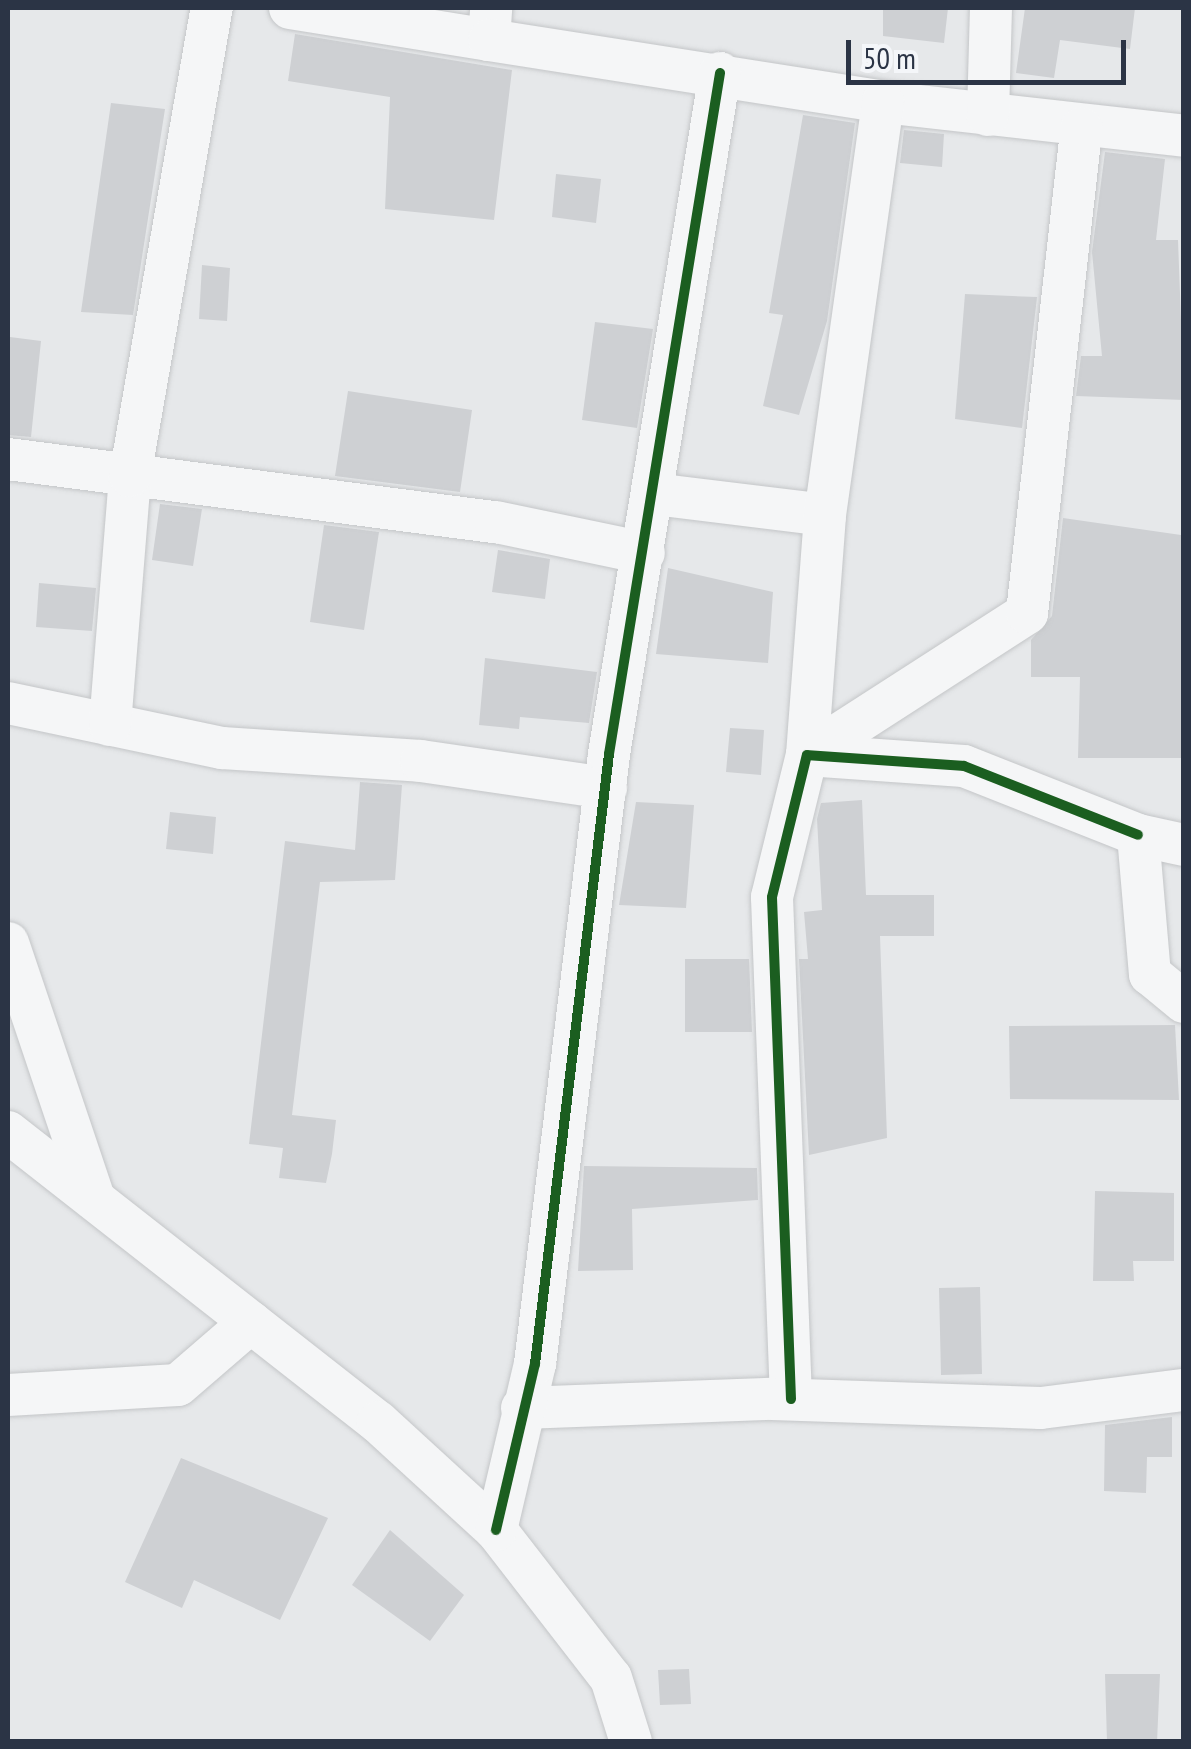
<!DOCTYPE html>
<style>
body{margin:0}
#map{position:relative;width:1191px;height:1749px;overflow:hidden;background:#e6e8ea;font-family:"PT Sans Narrow",sans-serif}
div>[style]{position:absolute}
.building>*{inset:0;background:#ced0d3}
.roads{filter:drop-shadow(0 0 2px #c4c6c8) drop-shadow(0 0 2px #c4c6c8)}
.minor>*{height:42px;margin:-21px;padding:0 21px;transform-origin:21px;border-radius:21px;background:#f5f6f7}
.cycleway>*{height:10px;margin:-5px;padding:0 5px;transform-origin:5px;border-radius:5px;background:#1b5e20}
span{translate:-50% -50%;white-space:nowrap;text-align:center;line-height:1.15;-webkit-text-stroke:9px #f4f6f9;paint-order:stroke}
.frame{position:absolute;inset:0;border:10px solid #2b3445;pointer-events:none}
.scale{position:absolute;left:846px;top:40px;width:280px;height:45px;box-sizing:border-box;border:5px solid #2b3445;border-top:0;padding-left:12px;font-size:30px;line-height:35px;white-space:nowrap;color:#2b3445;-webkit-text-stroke:8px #f4f6f9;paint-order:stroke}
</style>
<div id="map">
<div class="building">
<div style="clip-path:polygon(883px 8px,948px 8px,944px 43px,883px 36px)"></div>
<div style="clip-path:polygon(1025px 8px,1135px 8px,1130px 49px,1060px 40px,1054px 78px,1016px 73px)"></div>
<div style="clip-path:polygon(295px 34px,512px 70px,494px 220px,385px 209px,390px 97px,288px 81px)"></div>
<div style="clip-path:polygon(111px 103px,165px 109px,133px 315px,81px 312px)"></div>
<div style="clip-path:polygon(803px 115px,855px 123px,827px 321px,799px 415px,763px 406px,783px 315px,769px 313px)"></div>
<div style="clip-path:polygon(904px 130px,944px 134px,942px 167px,900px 163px)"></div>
<div style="clip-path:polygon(1105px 152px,1165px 159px,1156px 240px,1178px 240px,1184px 400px,1076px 396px,1081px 356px,1102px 356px,1092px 252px)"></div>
<div style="clip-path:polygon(556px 174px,601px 179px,596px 223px,552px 217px)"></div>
<div style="clip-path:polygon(202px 265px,230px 268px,227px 321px,199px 319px)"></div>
<div style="clip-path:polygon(965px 294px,1037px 297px,1022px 428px,955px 419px)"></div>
<div style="clip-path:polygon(595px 322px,653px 329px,637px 428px,582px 420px)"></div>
<div style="clip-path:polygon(10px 337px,41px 341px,31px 437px,8px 435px)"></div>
<div style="clip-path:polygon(348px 391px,472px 410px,460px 492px,335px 476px)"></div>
<div style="clip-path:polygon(160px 504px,202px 509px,193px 566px,152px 560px)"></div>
<div style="clip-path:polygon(1063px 518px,1181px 535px,1184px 758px,1078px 758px,1080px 677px,1031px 677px,1031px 640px,1052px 616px)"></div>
<div style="clip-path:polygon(324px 525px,379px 532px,364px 630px,310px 622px)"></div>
<div style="clip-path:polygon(498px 550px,550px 559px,545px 599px,492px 592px)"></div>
<div style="clip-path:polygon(668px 568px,773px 592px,768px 663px,656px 654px)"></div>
<div style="clip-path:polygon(39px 583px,96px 588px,92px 631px,36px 627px)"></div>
<div style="clip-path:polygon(485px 658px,597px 672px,589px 723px,520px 717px,519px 729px,479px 725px)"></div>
<div style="clip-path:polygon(730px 728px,764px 730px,761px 775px,726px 772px)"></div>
<div style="clip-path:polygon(360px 782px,402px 785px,395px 880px,320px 882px,292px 1115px,336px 1120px,332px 1154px,326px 1183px,279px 1178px,283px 1148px,249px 1144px,285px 841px,355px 850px)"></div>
<div style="clip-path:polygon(862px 800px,866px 895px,934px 895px,934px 936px,880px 936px,887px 1138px,809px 1155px,799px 959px,808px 959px,804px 912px,822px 910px,817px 819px,821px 803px)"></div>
<div style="clip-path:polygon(636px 802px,694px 805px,686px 908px,619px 905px)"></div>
<div style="clip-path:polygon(170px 812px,216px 817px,213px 854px,166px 849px)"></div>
<div style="clip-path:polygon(685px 959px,749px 959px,752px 1032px,685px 1032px)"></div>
<div style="clip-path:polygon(1175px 1025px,1179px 1100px,1010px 1099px,1009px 1026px)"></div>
<div style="clip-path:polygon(584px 1166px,757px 1168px,758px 1200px,632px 1209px,633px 1270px,578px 1271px)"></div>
<div style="clip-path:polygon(1095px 1191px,1174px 1193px,1174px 1261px,1133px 1261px,1134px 1281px,1093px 1281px)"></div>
<div style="clip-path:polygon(980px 1287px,982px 1374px,941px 1375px,939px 1288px)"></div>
<div style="clip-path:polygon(1172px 1417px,1172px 1457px,1147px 1457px,1146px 1493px,1104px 1491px,1105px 1425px)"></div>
<div style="clip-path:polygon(181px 1458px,328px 1518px,280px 1620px,194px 1580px,182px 1608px,125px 1582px)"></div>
<div style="clip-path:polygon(390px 1530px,464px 1595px,430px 1641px,352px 1585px)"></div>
<div style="clip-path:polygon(689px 1669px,691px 1704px,660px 1705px,658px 1670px)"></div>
<div style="clip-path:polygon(1105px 1674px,1160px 1674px,1157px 1742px,1107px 1742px)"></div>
</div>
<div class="roads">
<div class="minor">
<div style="left:290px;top:8px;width:202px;rotate:9.1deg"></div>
<div style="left:489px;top:40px;width:32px;rotate:-86deg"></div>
<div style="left:489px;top:40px;width:399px;rotate:8.9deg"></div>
<div style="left:883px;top:102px;width:303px;rotate:6.4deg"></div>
<div style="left:988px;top:115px;width:107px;rotate:-88.4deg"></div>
<div style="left:8px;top:459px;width:492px;rotate:7.4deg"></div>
<div style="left:496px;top:522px;width:151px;rotate:11.8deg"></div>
<div style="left:654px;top:494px;width:172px;rotate:7deg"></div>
<div style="left:825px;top:515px;width:417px;rotate:-82deg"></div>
<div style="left:8px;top:703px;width:219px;rotate:11.9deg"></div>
<div style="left:222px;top:748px;width:199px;rotate:3.7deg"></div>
<div style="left:421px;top:761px;width:187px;rotate:8.3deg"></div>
<div style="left:110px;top:725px;width:250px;rotate:-85.4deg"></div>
<div style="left:130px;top:476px;width:475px;rotate:-80.1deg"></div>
<div style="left:807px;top:755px;width:262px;rotate:-32.8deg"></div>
<div style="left:1027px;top:613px;width:488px;rotate:-83.6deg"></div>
<div style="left:807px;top:755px;width:241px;rotate:-85.7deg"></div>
<div style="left:1184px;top:845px;width:47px;rotate:-167.7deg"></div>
<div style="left:1138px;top:835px;width:140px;rotate:85.1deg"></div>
<div style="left:1150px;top:974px;width:44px;rotate:39.5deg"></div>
<div style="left:8px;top:943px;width:270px;rotate:71.4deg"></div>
<div style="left:8px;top:1132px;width:470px;rotate:38.1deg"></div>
<div style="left:378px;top:1422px;width:160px;rotate:42.5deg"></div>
<div style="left:496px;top:1530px;width:187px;rotate:52.2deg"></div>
<div style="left:611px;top:1678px;width:67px;rotate:72.6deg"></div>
<div style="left:8px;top:1395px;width:170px;rotate:-3.4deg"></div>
<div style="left:178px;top:1385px;width:96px;rotate:-40.8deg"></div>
<div style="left:791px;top:1399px;width:502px;rotate:-92.17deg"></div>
<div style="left:772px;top:897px;width:146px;rotate:-76.2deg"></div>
<div style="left:807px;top:755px;width:157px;rotate:4deg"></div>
<div style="left:964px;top:766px;width:187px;rotate:21.6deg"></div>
<div style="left:522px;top:1408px;width:250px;rotate:-2.1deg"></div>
<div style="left:772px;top:1399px;width:269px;rotate:1.9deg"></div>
<div style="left:1041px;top:1408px;width:144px;rotate:-7.2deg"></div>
<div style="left:496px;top:1530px;width:171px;rotate:-76.8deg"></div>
<div style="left:535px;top:1364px;width:614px;rotate:-83.08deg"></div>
<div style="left:609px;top:754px;width:690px;rotate:-80.74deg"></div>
</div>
</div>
<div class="cycleway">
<div style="left:791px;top:1399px;width:502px;rotate:-92.17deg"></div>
<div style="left:772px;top:897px;width:146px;rotate:-76.2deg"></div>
<div style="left:807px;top:755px;width:157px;rotate:4deg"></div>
<div style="left:964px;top:766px;width:187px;rotate:21.6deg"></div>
<div style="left:496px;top:1530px;width:171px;rotate:-76.8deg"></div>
<div style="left:535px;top:1364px;width:614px;rotate:-83.08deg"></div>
<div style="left:609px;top:754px;width:690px;rotate:-80.74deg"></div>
</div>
<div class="frame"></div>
<div class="scale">50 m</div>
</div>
